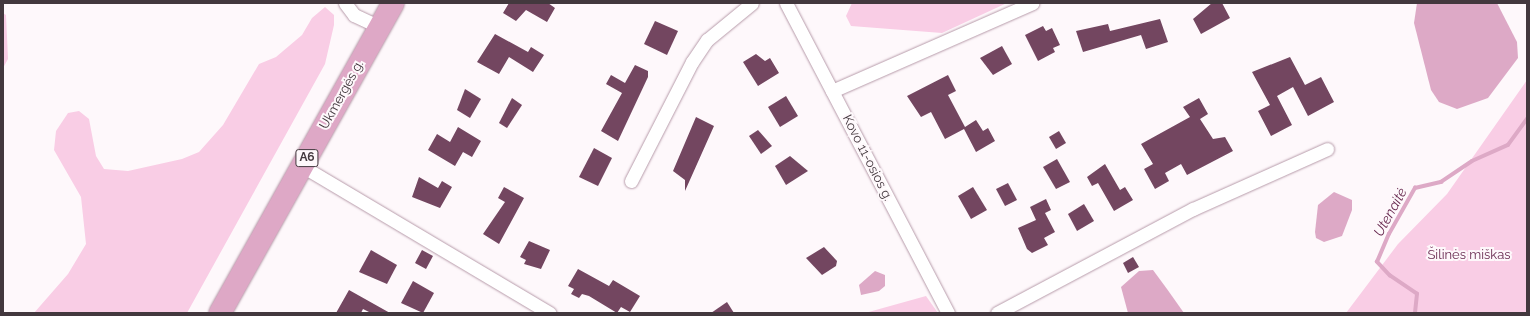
<!DOCTYPE html>
<meta charset="utf-8">
<style>
body{margin:0}
#map{position:relative;width:1530px;height:316px;overflow:hidden;background:#fef8fb;font-family:Raleway,sans-serif}
div>[style]{position:absolute}
.green>*{inset:0;background:#f9cde5}
.water>*{inset:0;background:#dda9c6}
.stream>*{height:3.5px;margin:-1.75px;padding:0 1.75px;transform-origin:1.75px;border-radius:1.75px;background:#dda9c6}
.building>*{inset:0;background:#734660}
.roads{filter:drop-shadow(0 0 1px #b79baa) drop-shadow(0 0 1px #b79baa)}
.minor>*{height:13px;margin:-6.5px;padding:0 6.5px;transform-origin:6.5px;border-radius:6.5px;background:#fff}
.trunk>*{height:22px;margin:-11px;padding:0 11px;transform-origin:11px;border-radius:11px;background:#dea8c6}
span{translate:-50% -50%;white-space:nowrap;text-align:center;line-height:1.15;-webkit-text-stroke:4px #fef8fb;paint-order:stroke}
.shield-label span{padding:1px 3px;background:#fef8fb;border:1px solid;border-radius:3px;-webkit-text-stroke-width:0}
.shield-label{font-size:12px;color:#43383e;font-weight:700}
.street-label{font-size:13px;color:#43383e}
.park-label{font-size:13px;color:#6a2c52}
.water-label{font-size:14px;color:#682a50;font-style:italic}
.frame{position:absolute;inset:0;border:4px solid #43383e;pointer-events:none}
</style>
<div id="map">
<div class="green">
<div style="clip-path:polygon(852px 3px,1007px 3px,942px 33px,851px 26px,846px 16px)"></div>
<div style="clip-path:polygon(325px 7px,334px 15px,334px 25px,325px 64px,187px 313px,34px 313px,68px 274px,86px 244px,81px 197px,54px 150px,56px 131px,68px 113px,79px 111px,89px 119px,96px 156px,104px 169px,128px 171px,182px 159px,199px 152px,223px 125px,259px 64px,276px 57px,302px 35px,312px 18px)"></div>
<div style="clip-path:polygon(3px 13px,6px 15px,8px 59px,3px 68px)"></div>
<div style="clip-path:polygon(1527px 80px,1527px 313px,1346px 313px,1398px 244px,1447px 194px)"></div>
<div style="clip-path:polygon(926px 296px,938px 313px,865px 313px)"></div>
</div>
<div class="water">
<div style="clip-path:polygon(1417px 3px,1497px 3px,1517px 42px,1518px 58px,1488px 98px,1457px 109px,1439px 102px,1431px 90px,1414px 23px)"></div>
<div style="clip-path:polygon(1334px 192px,1352px 200px,1352px 210px,1342px 236px,1324px 242px,1316px 238px,1315px 232px,1318px 205px)"></div>
<div style="clip-path:polygon(1153px 270px,1167px 289px,1184px 313px,1128px 313px,1121px 287px,1139px 271px)"></div>
<div style="clip-path:polygon(875px 271px,885px 275px,885px 286px,879px 291px,861px 295px,859px 285px)"></div>
</div>
<div class="stream">
<div style="left:1415px;top:313px;width:19px;rotate:-84deg"></div>
<div style="left:1417px;top:294px;width:32px;rotate:-146deg"></div>
<div style="left:1390px;top:276px;width:19px;rotate:-133deg"></div>
<div style="left:1377px;top:262px;width:30px;rotate:-67deg"></div>
<div style="left:1389px;top:234px;width:53px;rotate:-60.5deg"></div>
<div style="left:1415px;top:188px;width:27px;rotate:-13deg"></div>
<div style="left:1441px;top:182px;width:37px;rotate:-34deg"></div>
<div style="left:1472px;top:161px;width:39px;rotate:-24deg"></div>
<div style="left:1508px;top:145px;width:32px;rotate:-54deg"></div>
</div>
<div class="building">
<div style="clip-path:polygon(509px 3px,548px 3px,555px 8px,547px 22px,526px 10px,516px 21px,503px 13px)"></div>
<div style="clip-path:polygon(1212px 3px,1222px 3px,1230px 18px,1201px 34px,1193px 19px)"></div>
<div style="clip-path:polygon(1160px 19px,1168px 42px,1146px 49px,1141px 35px,1083px 52px,1076px 31px,1108px 24px,1110px 31px)"></div>
<div style="clip-path:polygon(655px 21px,678px 31px,667px 55px,644px 44px)"></div>
<div style="clip-path:polygon(1043px 26px,1046px 31px,1052px 28px,1060px 45px,1053px 48px,1055px 52px,1038px 61px,1025px 35px)"></div>
<div style="clip-path:polygon(495px 34px,528px 52px,531px 47px,544px 55px,533px 72px,509px 57px,499px 74px,477px 62px)"></div>
<div style="clip-path:polygon(1002px 46px,1012px 64px,993px 75px,980px 58px)"></div>
<div style="clip-path:polygon(756px 54px,765px 61px,770px 58px,779px 73px,758px 86px,743px 62px)"></div>
<div style="clip-path:polygon(1290px 57px,1305px 85px,1321px 77px,1334px 102px,1308px 116px,1293px 87px,1277px 96px,1292px 125px,1271px 136px,1258px 111px,1270px 105px,1252px 72px)"></div>
<div style="clip-path:polygon(635px 65px,648px 71px,648px 77px,618px 141px,601px 131px,622px 93px,606px 84px,611px 75px,625px 83px)"></div>
<div style="clip-path:polygon(948px 75px,956px 91px,948px 95px,965px 127px,976px 120px,983px 131px,988px 128px,995px 141px,976px 152px,964px 129px,945px 139px,931px 112px,921px 117px,907px 96px)"></div>
<div style="clip-path:polygon(465px 89px,481px 99px,470px 118px,457px 110px)"></div>
<div style="clip-path:polygon(786px 96px,798px 116px,780px 127px,768px 107px)"></div>
<div style="clip-path:polygon(512px 98px,522px 105px,507px 128px,499px 123px)"></div>
<div style="clip-path:polygon(1199px 98px,1208px 114px,1200px 119px,1213px 139px,1225px 137px,1233px 151px,1187px 175px,1181px 164px,1165px 173px,1169px 181px,1155px 189px,1144px 169px,1153px 164px,1141px 144px,1190px 117px,1183px 107px)"></div>
<div style="clip-path:polygon(696px 117px,714px 126px,685px 191px,685px 180px,673px 171px)"></div>
<div style="clip-path:polygon(458px 127px,481px 141px,472px 157px,463px 152px,455px 166px,428px 150px,437px 134px,450px 142px)"></div>
<div style="clip-path:polygon(758px 130px,772px 146px,761px 154px,749px 136px)"></div>
<div style="clip-path:polygon(1059px 131px,1066px 143px,1056px 149px,1049px 137px)"></div>
<div style="clip-path:polygon(594px 148px,612px 158px,598px 186px,579px 177px)"></div>
<div style="clip-path:polygon(790px 156px,808px 171px,786px 185px,775px 166px)"></div>
<div style="clip-path:polygon(1057px 159px,1070px 182px,1056px 189px,1043px 167px)"></div>
<div style="clip-path:polygon(1105px 164px,1120px 190px,1125px 187px,1133px 200px,1114px 211px,1098px 183px,1092px 186px,1087px 177px)"></div>
<div style="clip-path:polygon(419px 177px,438px 188px,442px 181px,452px 187px,440px 208px,412px 197px)"></div>
<div style="clip-path:polygon(1008px 183px,1017px 200px,1005px 206px,996px 189px)"></div>
<div style="clip-path:polygon(504px 187px,524px 198px,499px 244px,483px 234px,505px 202px,498px 198px)"></div>
<div style="clip-path:polygon(973px 187px,987px 210px,971px 219px,958px 196px)"></div>
<div style="clip-path:polygon(1046px 199px,1051px 210px,1045px 213px,1055px 232px,1044px 238px,1048px 245px,1032px 253px,1027px 249px,1018px 228px,1036px 220px,1030px 207px)"></div>
<div style="clip-path:polygon(1084px 204px,1094px 221px,1077px 231px,1068px 214px)"></div>
<div style="clip-path:polygon(529px 241px,550px 250px,541px 269px,524px 264px,526px 260px,520px 257px)"></div>
<div style="clip-path:polygon(824px 247px,837px 261px,836px 266px,822px 275px,806px 258px)"></div>
<div style="clip-path:polygon(371px 250px,397px 265px,387px 284px,359px 272px)"></div>
<div style="clip-path:polygon(422px 250px,433px 256px,426px 269px,415px 263px)"></div>
<div style="clip-path:polygon(1133px 257px,1139px 267px,1128px 273px,1123px 263px)"></div>
<div style="clip-path:polygon(578px 269px,609px 286px,613px 280px,640px 296px,630px 312px,621px 307px,617px 313px,589px 296px,582px 294px,579px 298px,571px 294px,574px 289px,568px 286px)"></div>
<div style="clip-path:polygon(413px 281px,434px 293px,423px 313px,401px 303px)"></div>
<div style="clip-path:polygon(349px 290px,390px 313px,371px 313px,363px 309px,361px 313px,336px 313px)"></div>
<div style="clip-path:polygon(727px 302px,734px 313px,711px 313px)"></div>
</div>
<div class="roads">
<div class="minor">
<div style="left:345px;top:3px;width:15px;rotate:53deg"></div>
<div style="left:354px;top:15px;width:29px;rotate:25deg"></div>
<div style="left:786px;top:3px;width:350px;rotate:62.4deg"></div>
<div style="left:832px;top:91px;width:219px;rotate:-23.7deg"></div>
<div style="left:302px;top:166px;width:288px;rotate:30.7deg"></div>
<div style="left:631px;top:181px;width:134px;rotate:-62.9deg"></div>
<div style="left:692px;top:62px;width:27px;rotate:-56deg"></div>
<div style="left:707px;top:40px;width:58px;rotate:-39.4deg"></div>
<div style="left:997px;top:313px;width:222px;rotate:-28deg"></div>
<div style="left:1193px;top:209px;width:147px;rotate:-24.1deg"></div>
</div>
<div class="trunk">
<div style="left:220px;top:313px;width:355px;rotate:-60.8deg"></div>
</div>
</div>
<div class="shield-label">
<span style="left:307px;top:158px">A6</span>
</div>
<div class="street-label">
<span style="left:342px;top:95px;rotate:-61deg">Ukmergės g.</span>
<span style="left:867px;top:158px;rotate:63deg">Kovo 11-osios g.</span>
</div>
<div class="park-label">
<span style="left:1469px;top:255px">Šilinės miškas</span>
</div>
<div class="water-label">
<span style="left:1390px;top:212px;rotate:-61deg">Utenaitė</span>
</div>
<div class="frame"></div>
</div>
